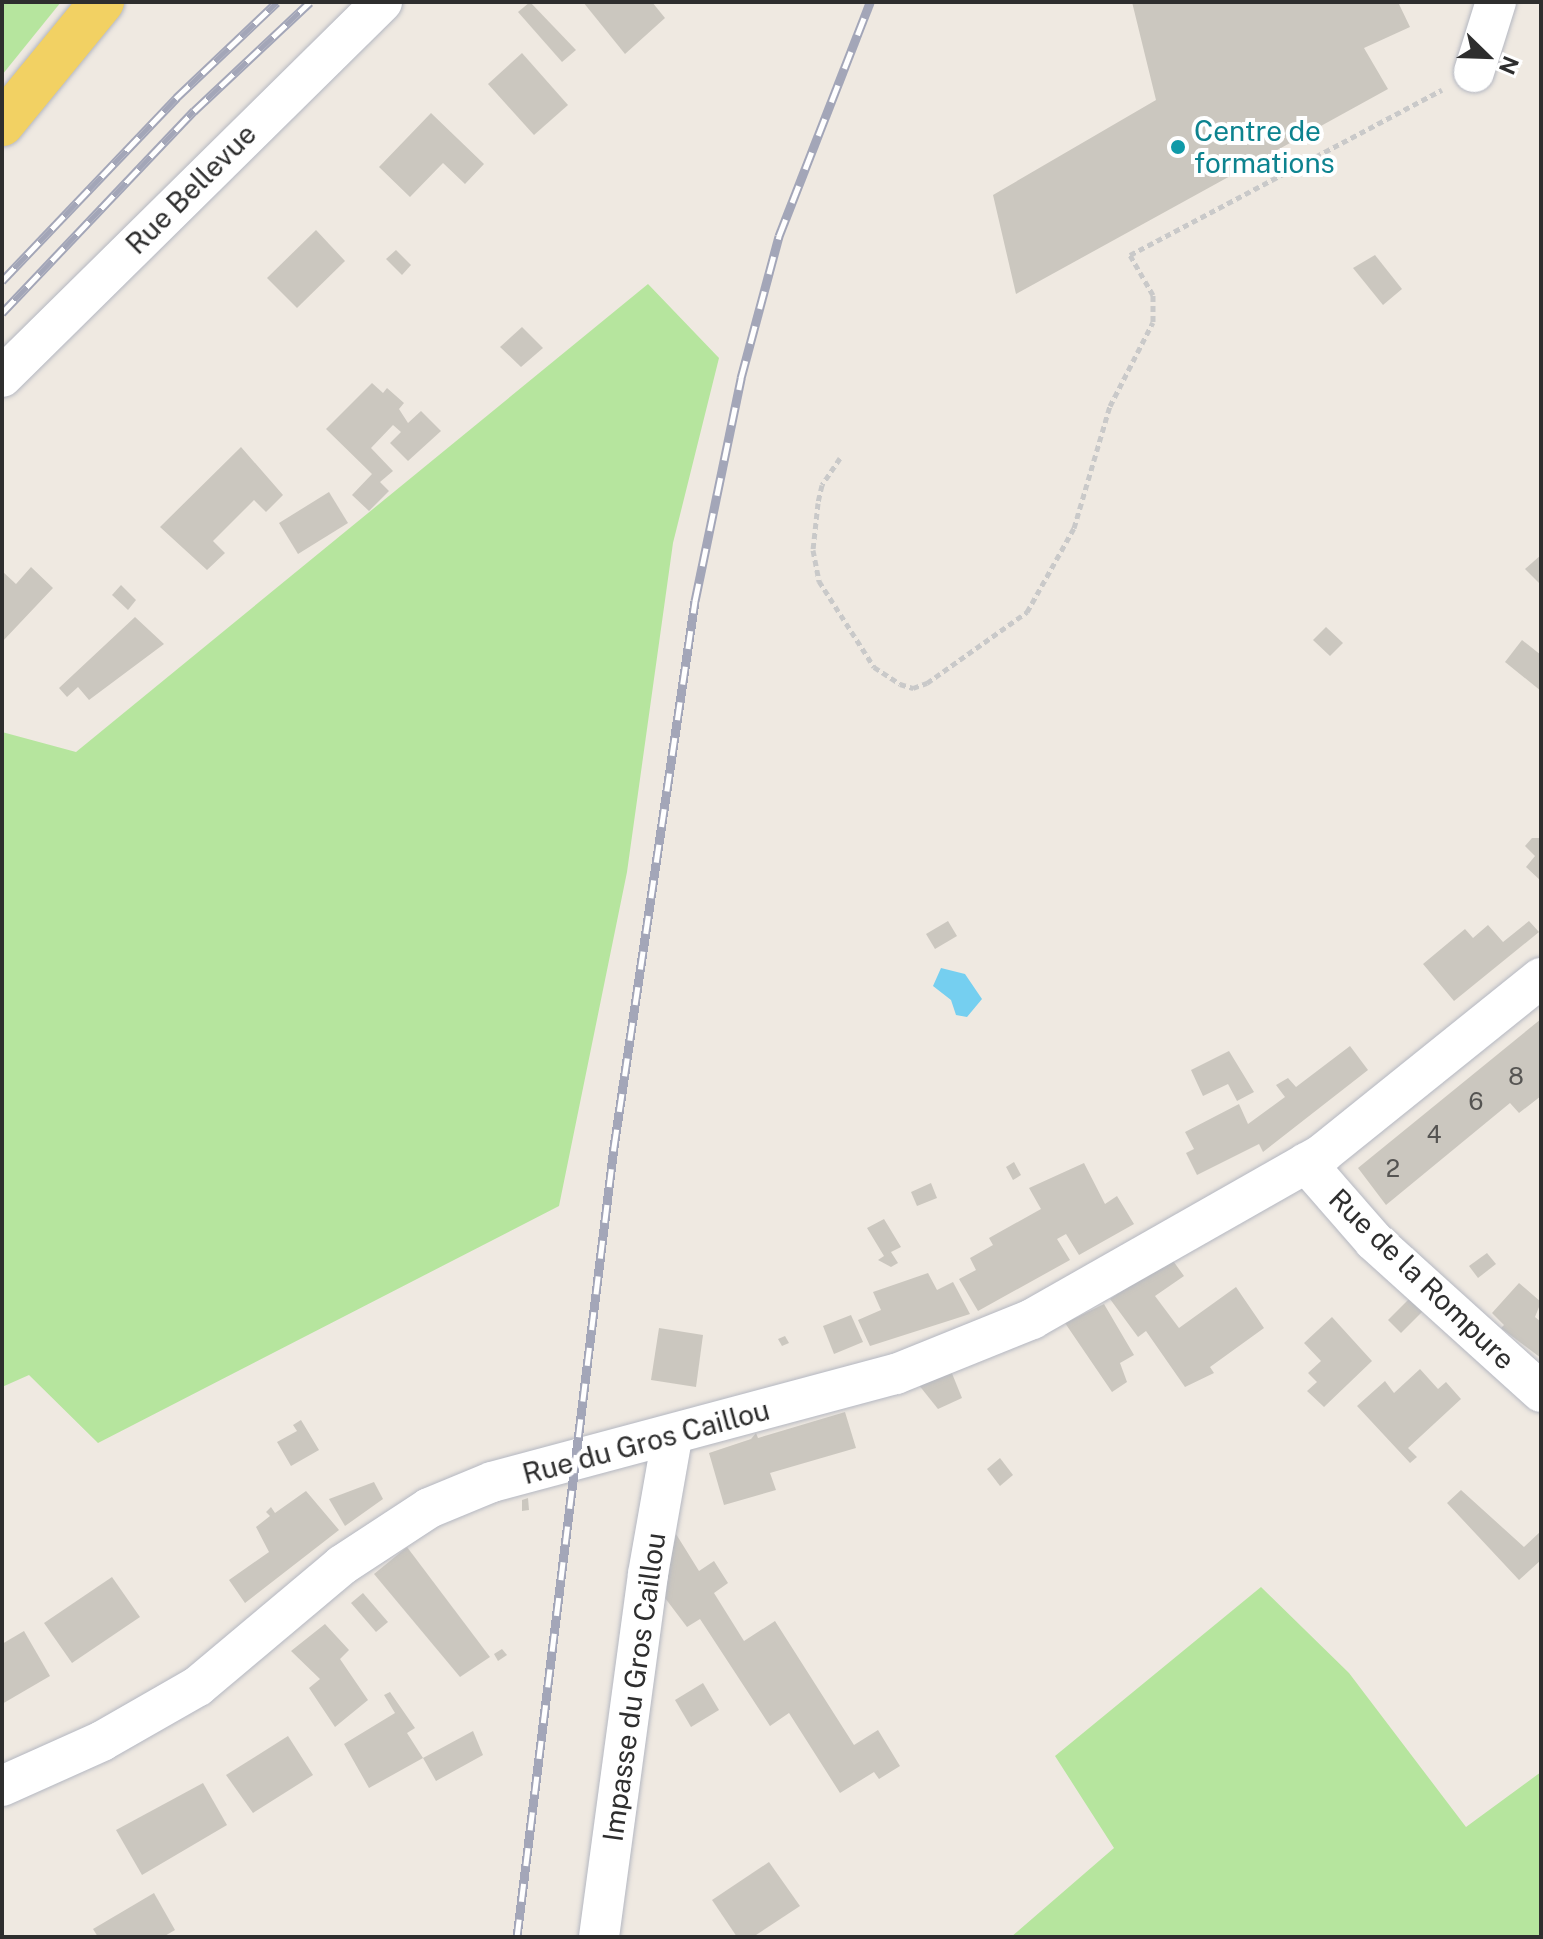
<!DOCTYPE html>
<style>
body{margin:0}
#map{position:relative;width:1543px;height:1939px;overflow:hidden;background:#efe9e1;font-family:"Public Sans",sans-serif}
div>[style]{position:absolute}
.green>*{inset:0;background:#b6e59e}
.water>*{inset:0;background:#75cff0}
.building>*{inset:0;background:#cbc7bf}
.path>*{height:5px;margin-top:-2.5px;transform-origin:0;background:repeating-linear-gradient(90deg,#c9c9c9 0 6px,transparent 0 10px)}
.roads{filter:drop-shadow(0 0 2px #b4b7c1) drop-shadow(0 0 2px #b4b7c1)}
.minor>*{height:40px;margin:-20px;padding:0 20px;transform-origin:20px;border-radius:20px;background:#fff}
.major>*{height:44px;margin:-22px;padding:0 22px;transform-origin:22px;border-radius:22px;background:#f2d163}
.rail>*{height:9px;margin-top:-4.5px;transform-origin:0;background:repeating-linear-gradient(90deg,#fff 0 18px,#a3a6b8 0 36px);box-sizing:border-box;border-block:2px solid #a3a6b8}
.dots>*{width:22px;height:22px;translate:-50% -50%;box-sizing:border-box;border:4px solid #fff;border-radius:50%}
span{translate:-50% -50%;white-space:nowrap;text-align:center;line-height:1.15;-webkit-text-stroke:8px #fff;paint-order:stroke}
.number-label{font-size:24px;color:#555452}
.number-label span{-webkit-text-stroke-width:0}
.culture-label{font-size:28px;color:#0d838f}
.left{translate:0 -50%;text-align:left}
.street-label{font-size:28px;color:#2e2e2e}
.frame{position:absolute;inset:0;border:4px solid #2e2e2e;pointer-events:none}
.north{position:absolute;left:1447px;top:16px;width:80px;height:80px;-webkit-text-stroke:6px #fff;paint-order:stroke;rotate:113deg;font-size:22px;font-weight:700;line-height:32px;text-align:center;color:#2e2e2e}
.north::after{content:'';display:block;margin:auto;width:28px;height:36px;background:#2e2e2e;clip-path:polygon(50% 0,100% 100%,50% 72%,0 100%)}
</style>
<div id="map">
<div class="green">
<div style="clip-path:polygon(2px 2px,61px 2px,2px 75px)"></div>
<div style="clip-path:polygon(648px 284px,719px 358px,673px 543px,627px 872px,559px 1206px,98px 1443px,29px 1375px,2px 1387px,2px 732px,76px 752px)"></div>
<div style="clip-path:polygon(1261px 1587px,1349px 1673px,1466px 1827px,1541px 1772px,1541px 1937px,1011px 1937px,1114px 1848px,1055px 1756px)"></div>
</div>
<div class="water">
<div style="clip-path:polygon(941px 968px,965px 974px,982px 999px,967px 1017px,956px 1015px,951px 1000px,933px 986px)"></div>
</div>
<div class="building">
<div style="clip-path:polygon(530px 2px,576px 50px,562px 62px,518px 12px)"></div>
<div style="clip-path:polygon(583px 2px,652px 2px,665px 18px,625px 54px)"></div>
<div style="clip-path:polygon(1132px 2px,1398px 2px,1410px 27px,1364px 48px,1388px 89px,1016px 294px,993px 195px,1156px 100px)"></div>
<div style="clip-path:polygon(522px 53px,568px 105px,534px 135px,488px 84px)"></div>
<div style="clip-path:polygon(431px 113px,484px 164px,465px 184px,443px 163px,410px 197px,379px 167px)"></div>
<div style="clip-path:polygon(316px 230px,345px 261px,297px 308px,267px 278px)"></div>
<div style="clip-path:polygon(396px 250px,411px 265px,402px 275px,386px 259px)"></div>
<div style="clip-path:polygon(1375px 255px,1402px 289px,1383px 305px,1353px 268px)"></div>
<div style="clip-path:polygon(522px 327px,543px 348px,521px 367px,500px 347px)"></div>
<div style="clip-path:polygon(372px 383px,383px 393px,387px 388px,404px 403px,399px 409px,408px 423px,421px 411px,441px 431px,408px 461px,390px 443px,401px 432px,393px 425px,371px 448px,393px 471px,380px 482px,389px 491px,369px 511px,352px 495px,372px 474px,326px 429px)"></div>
<div style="clip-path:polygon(241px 447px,283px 495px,266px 512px,254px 500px,213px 541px,225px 553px,207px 570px,160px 527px)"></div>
<div style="clip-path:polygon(329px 492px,348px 523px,298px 554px,279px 523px)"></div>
<div style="clip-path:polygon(1541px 555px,1541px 585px,1525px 569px)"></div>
<div style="clip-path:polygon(31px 567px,53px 588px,2px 642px,2px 571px,16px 584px)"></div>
<div style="clip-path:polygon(121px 585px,136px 600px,128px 610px,112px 595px)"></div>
<div style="clip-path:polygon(135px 617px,164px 644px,89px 700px,78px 687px,67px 697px,59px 688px)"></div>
<div style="clip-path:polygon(1326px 627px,1343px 643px,1330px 656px,1313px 640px)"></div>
<div style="clip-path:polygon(1522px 640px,1541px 655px,1541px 691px,1505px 662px)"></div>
<div style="clip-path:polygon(1532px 838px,1541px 838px,1541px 881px,1526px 867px,1535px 856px,1525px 846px)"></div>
<div style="clip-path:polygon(948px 921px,957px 936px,935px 949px,926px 934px)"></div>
<div style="clip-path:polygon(1529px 921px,1539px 932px,1454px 1001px,1423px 964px,1465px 929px,1473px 938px,1488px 925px,1503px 942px)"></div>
<div style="clip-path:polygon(1541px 1019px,1541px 1096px,1519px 1113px,1510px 1103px,1386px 1205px,1358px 1168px)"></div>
<div style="clip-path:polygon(1350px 1046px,1368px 1070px,1263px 1152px,1259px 1144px,1197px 1175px,1186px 1153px,1194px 1149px,1185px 1132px,1239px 1104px,1248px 1124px,1285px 1097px,1276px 1085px,1288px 1078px,1296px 1087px)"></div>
<div style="clip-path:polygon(1229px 1051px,1254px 1092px,1237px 1101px,1228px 1084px,1203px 1096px,1191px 1070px)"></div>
<div style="clip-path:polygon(1014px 1162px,1021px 1175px,1013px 1180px,1006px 1167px)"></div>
<div style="clip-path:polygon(1084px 1163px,1105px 1204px,1117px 1196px,1134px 1224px,1079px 1255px,1066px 1234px,1057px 1239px,1070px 1260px,978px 1311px,959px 1279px,976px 1270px,970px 1258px,993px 1245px,989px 1238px,1041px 1209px,1029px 1188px)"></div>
<div style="clip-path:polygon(931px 1183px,937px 1198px,917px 1206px,911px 1192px)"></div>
<div style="clip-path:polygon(884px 1219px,901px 1247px,891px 1252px,898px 1263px,891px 1267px,878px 1260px,884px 1256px,867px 1228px)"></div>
<div style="clip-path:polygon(1487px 1253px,1496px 1264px,1478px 1278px,1469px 1266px)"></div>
<div style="clip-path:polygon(1171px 1258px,1184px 1276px,1155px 1296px,1179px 1328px,1236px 1287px,1264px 1328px,1210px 1367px,1214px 1373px,1185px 1387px,1146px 1331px,1138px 1337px,1110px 1299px)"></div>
<div style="clip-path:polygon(928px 1273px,937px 1290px,953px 1282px,970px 1314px,870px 1346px,858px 1320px,881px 1310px,873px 1292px)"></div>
<div style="clip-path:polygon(1519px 1283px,1541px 1302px,1535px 1317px,1541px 1322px,1541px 1358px,1501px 1328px,1504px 1325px,1492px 1313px)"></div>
<div style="clip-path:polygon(1410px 1298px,1424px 1310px,1401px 1333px,1388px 1320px)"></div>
<div style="clip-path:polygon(1104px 1304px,1134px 1355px,1120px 1363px,1127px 1382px,1112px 1392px,1065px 1323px)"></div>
<div style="clip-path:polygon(851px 1315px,863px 1342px,834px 1354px,823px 1326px)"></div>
<div style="clip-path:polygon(1332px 1317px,1372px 1361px,1324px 1407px,1307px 1391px,1317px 1382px,1308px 1373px,1321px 1361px,1304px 1343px)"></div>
<div style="clip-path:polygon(659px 1328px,703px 1335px,696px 1387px,651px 1380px)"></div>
<div style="clip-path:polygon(785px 1336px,789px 1343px,782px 1346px,778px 1339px)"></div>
<div style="clip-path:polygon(1420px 1369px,1438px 1389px,1446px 1382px,1461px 1399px,1408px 1448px,1417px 1457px,1410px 1463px,1357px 1406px,1385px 1381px,1394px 1393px)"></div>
<div style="clip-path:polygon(951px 1371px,962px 1398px,938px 1409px,918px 1384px)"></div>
<div style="clip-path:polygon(845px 1412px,856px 1448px,770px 1473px,776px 1490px,724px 1505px,709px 1453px,751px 1439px,756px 1433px,758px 1438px)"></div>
<div style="clip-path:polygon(301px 1420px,319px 1450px,291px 1466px,277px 1442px,297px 1431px,293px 1425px)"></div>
<div style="clip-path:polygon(1000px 1458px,1013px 1475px,1000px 1486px,987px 1469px)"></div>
<div style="clip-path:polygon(374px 1482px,383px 1499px,345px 1526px,329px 1499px)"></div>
<div style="clip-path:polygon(1461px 1490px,1524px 1547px,1541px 1531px,1541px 1560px,1519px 1580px,1447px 1503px)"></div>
<div style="clip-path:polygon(306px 1491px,339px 1530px,245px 1603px,229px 1580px,269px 1552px,256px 1527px,270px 1516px,266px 1512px,271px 1507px,275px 1513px)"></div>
<div style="clip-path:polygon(528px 1498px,529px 1510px,522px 1511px,522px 1500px)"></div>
<div style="clip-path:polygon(676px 1534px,699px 1571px,714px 1561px,728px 1583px,714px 1593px,744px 1641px,775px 1621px,854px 1745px,878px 1730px,900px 1766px,879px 1779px,874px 1772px,840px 1793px,789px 1713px,770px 1726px,700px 1619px,687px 1627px,662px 1594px)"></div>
<div style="clip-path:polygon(407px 1547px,490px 1657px,460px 1677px,374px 1574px)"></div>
<div style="clip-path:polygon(112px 1577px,140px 1617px,72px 1663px,44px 1623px)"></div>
<div style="clip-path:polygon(363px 1593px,388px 1622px,376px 1632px,351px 1603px)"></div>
<div style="clip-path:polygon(325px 1624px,349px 1650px,340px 1659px,368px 1700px,335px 1727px,309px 1688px,320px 1679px,291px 1651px)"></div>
<div style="clip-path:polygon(24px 1631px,50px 1676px,2px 1704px,2px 1644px)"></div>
<div style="clip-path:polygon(502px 1649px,507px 1655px,498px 1661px,494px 1654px)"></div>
<div style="clip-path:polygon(703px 1683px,719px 1710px,691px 1727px,675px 1700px)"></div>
<div style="clip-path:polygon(390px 1692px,415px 1728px,407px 1733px,423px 1758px,473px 1731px,483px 1755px,436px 1781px,423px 1758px,369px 1788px,344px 1744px,395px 1713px,384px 1695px)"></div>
<div style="clip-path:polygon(288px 1736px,313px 1775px,253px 1813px,226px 1775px)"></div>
<div style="clip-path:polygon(203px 1783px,227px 1825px,142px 1875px,116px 1830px)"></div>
<div style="clip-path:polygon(769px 1862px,800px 1906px,753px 1937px,737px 1937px,712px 1900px)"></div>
<div style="clip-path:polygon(154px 1893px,175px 1930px,163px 1937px,98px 1937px,93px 1929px)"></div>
</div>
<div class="path">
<div style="left:840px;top:458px;width:32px;rotate:124deg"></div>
<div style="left:822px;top:485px;width:18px;rotate:103deg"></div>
<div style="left:818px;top:503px;width:47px;rotate:96.1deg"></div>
<div style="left:813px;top:550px;width:32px;rotate:79deg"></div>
<div style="left:819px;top:581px;width:102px;rotate:57.4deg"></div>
<div style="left:874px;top:667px;width:31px;rotate:33deg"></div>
<div style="left:900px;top:684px;width:14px;rotate:17deg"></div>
<div style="left:913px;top:688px;width:15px;rotate:-20deg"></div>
<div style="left:927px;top:683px;width:123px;rotate:-35.4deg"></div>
<div style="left:1027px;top:612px;width:96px;rotate:-60.8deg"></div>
<div style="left:1074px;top:528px;width:127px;rotate:-73.6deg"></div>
<div style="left:1110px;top:406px;width:94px;rotate:-62.9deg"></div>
<div style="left:1153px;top:322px;width:27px;rotate:-90deg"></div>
<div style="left:1153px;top:295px;width:46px;rotate:-119.9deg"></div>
<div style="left:1130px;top:255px;width:353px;rotate:-27.9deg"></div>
</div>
<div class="roads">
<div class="minor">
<div style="left:1474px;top:72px;width:73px;rotate:-72.6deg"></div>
<div style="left:2px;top:377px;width:534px;rotate:-44.62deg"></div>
<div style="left:1306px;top:1163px;width:103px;rotate:48.9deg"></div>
<div style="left:1374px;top:1241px;width:225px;rotate:42.1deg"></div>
<div style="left:2px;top:1786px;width:110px;rotate:-24.2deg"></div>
<div style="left:102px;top:1741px;width:111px;rotate:-29.8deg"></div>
<div style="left:198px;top:1686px;width:188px;rotate:-40deg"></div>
<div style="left:342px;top:1565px;width:104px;rotate:-33.2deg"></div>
<div style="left:429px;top:1508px;width:68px;rotate:-22.4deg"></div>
<div style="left:492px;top:1482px;width:418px;rotate:-15deg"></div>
<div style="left:896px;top:1374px;width:147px;rotate:-22deg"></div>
<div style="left:1032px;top:1319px;width:334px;rotate:-29.6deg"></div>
<div style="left:1322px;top:1154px;width:281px;rotate:-38.8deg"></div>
<div style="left:599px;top:1937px;width:366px;rotate:-82.3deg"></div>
<div style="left:648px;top:1574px;width:138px;rotate:-80deg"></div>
</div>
<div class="major">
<div style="left:2px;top:124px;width:158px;rotate:-50.7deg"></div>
</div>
</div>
<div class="rail">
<div style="left:2px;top:281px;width:253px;rotate:-46.4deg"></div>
<div style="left:176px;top:98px;width:139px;rotate:-43.5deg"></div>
<div style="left:2px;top:313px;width:279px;rotate:-46.5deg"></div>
<div style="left:194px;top:111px;width:159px;rotate:-43.2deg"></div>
<div style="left:517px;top:1937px;width:796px;rotate:-83deg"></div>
<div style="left:614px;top:1147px;width:552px;rotate:-81.56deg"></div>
<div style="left:695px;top:601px;width:228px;rotate:-78.3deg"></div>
<div style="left:741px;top:378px;width:147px;rotate:-75deg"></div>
<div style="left:779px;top:236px;width:251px;rotate:-68.7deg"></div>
</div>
<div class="dots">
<div style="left:1178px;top:147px;background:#0f9aa8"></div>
</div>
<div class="number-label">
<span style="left:1516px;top:1077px">8</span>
<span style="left:1476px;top:1102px">6</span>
<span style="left:1434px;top:1135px">4</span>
<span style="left:1393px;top:1169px">2</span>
</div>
<div class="culture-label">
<span class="left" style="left:1194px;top:147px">Centre de<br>formations</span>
</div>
<div class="street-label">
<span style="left:191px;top:189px;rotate:-45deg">Rue Bellevue</span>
<span style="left:1422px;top:1279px;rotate:44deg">Rue de la Rompure</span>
<span style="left:646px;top:1442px;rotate:-15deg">Rue du Gros Caillou</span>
<span style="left:634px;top:1687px;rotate:-82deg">Impasse du Gros Caillou</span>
</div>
<div class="frame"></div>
<div class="north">N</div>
</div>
